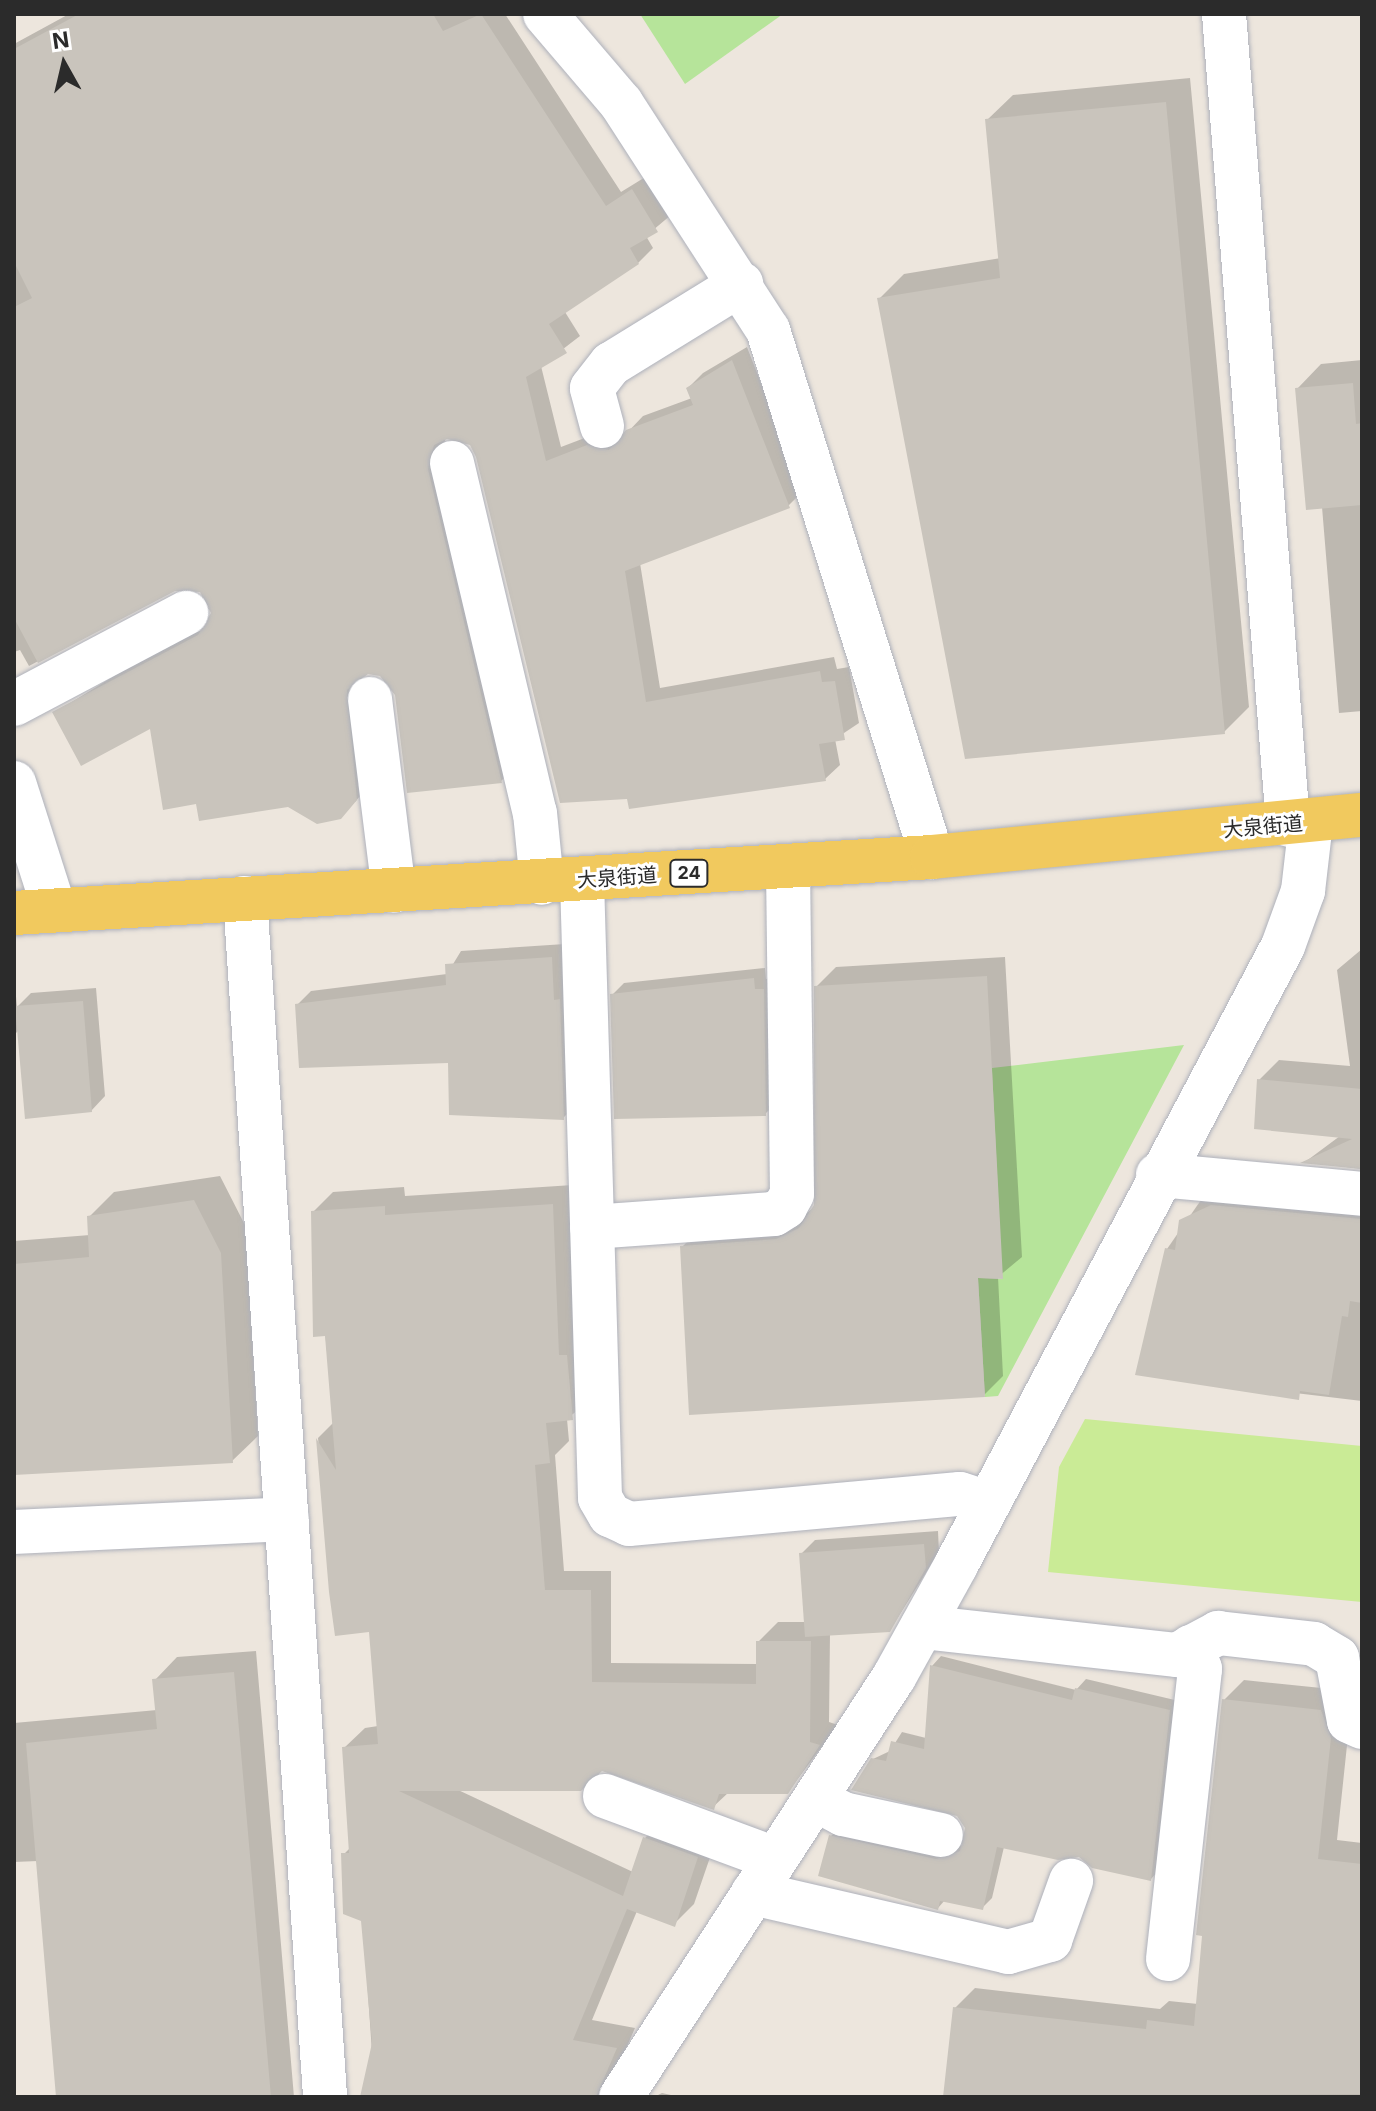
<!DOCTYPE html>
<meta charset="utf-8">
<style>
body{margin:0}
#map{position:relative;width:1376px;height:2111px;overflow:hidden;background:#ede6dd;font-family:Inter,"Noto Sans JP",sans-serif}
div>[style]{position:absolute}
.green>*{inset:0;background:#b6e49a}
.pitch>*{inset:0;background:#caeb96}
.shadow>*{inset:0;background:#0003}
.building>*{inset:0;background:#c9c4bc}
.roads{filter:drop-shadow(0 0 2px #aeb1bb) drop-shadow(0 0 2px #aeb1bb)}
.minor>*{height:44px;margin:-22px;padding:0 22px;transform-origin:22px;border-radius:22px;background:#fff}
.major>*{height:44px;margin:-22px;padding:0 22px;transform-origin:22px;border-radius:22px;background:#f1c95e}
span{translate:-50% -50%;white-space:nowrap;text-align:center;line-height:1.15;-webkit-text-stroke:6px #fff;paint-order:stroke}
.shield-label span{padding:2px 6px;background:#fff;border:2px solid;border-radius:6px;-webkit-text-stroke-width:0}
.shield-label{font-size:18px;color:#2b2b2b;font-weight:700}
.street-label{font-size:20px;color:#2b2b2b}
.frame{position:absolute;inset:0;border:16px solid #2b2b2b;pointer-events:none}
.north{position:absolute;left:24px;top:24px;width:80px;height:80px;-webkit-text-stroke:6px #fff;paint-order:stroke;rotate:352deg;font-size:22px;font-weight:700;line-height:32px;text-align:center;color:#2b2b2b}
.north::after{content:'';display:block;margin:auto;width:28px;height:36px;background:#2b2b2b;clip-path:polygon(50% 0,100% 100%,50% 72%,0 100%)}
</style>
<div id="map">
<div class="green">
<div style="clip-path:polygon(640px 14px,783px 14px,685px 84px)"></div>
<div style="clip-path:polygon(1184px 1045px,998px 1396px,985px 1397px,978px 1278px,1002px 1279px,992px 1068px)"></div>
</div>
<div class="pitch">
<div style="clip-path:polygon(1085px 1419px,1362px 1446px,1362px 1602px,1048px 1572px,1059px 1467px)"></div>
</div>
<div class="shadow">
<div style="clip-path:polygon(69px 14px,505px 14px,621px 192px,647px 176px,671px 215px,646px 236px,653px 248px,638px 263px,565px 312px,580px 336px,541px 366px,561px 447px,603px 431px,624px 436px,643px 416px,692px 398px,688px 388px,703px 373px,747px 347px,803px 491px,788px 506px,640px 563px,660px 688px,834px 657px,837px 669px,849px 667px,859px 723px,835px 739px,840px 765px,825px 779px,629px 797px,478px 456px,471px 444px,446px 436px,442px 453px,516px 766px,501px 781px,382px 675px,367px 672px,361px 677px,371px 783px,355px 802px,197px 802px,152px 726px,54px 713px,213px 615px,201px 590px,174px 589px,29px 666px,20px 650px,14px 652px,14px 44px)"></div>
<div style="clip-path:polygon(1190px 78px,1249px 707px,1224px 732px,879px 299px,904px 274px,1001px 258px,987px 120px,1013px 95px)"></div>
<div style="clip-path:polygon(1362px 360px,1362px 711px,1339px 713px,1322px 507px,1297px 389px,1321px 364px)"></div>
<div style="clip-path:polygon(565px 944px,577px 1104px,563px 1118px,450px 1061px,297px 1005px,311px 991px,447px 974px,461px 951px)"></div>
<div style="clip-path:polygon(1362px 949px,1362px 1169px,1305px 1162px,1340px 1136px,1259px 1080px,1279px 1060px,1350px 1066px,1337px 970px)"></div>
<div style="clip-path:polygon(1005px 957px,1022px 1257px,998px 1277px,1003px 1376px,984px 1395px,682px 1247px,702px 1227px,798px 1220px,816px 1206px,816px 987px,836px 967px)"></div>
<div style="clip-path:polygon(765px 968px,766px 979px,775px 978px,776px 1103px,765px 1114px,612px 995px,624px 983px)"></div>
<div style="clip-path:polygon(14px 975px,17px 1007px,31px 993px,96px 988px,105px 1096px,91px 1111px,19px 1030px,14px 1035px)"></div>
<div style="clip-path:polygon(220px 1176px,246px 1227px,258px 1436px,232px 1461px,14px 1473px,14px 1241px,90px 1235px,89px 1217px,114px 1192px)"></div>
<div style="clip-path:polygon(573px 1185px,592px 1398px,567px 1419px,569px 1441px,555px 1455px,564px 1571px,611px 1571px,611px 1663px,758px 1664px,758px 1642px,778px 1622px,806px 1622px,801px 1554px,815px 1540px,938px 1531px,939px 1552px,890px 1630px,830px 1634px,829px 1722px,838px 1725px,788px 1792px,729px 1792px,713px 1807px,601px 1769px,456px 1789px,633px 1872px,645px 1838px,665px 1818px,717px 1837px,694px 1904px,674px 1924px,637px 1911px,592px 2020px,635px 2028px,615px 2074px,626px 2097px,375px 2097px,363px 1920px,344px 1854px,351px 1847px,344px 1748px,365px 1728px,378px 1726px,371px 1630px,337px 1634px,318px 1438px,334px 1422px,313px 1212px,333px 1192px,404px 1187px,405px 1196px)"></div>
<div style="clip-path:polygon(1362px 1198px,1362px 1401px,1137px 1374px,1167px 1249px,1201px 1200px)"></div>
<div style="clip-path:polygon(256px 1651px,294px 2097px,58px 2097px,38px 1861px,14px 1862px,14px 1723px,157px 1710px,155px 1680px,177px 1657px)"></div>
<div style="clip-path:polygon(941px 1656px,1076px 1690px,1086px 1679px,1179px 1701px,1160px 1869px,1151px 1879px,1079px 1855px,1004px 1847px,992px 1898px,982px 1908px,945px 1900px,938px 1908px,831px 1836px,841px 1826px,947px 1851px,963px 1845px,967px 1828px,958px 1814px,873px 1759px,890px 1751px,902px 1732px,926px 1738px,932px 1666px)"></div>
<div style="clip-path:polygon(1244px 1680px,1341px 1690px,1350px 1717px,1337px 1840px,1362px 1843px,1362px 2097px,945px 2097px,955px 2008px,975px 1988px,1160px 2009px,1169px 2001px,1198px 2004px,1224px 1700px)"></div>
<div style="clip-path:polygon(662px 2093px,680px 2097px,654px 2097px)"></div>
</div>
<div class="building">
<div style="clip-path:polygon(79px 14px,433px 14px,443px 31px,481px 14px,606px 206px,632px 189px,658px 232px,630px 248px,639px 264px,549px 324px,567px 353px,526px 377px,546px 461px,587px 445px,609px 450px,626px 430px,693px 405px,686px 388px,732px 360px,790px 508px,625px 571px,646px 702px,820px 671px,822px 682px,835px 681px,845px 740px,819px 744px,826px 781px,629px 809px,627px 799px,560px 803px,476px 457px,470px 445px,447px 439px,434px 445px,428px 469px,502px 783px,407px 793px,395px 695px,380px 676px,368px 674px,347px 690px,357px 800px,341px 819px,317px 824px,288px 807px,199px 821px,196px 804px,163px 810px,150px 729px,81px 766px,52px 712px,198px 635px,211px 613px,200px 592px,175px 591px,38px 663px,14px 618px,14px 307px,32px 298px,14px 262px,14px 49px)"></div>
<div style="clip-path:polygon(1166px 102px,1225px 734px,965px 759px,877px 298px,1000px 278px,985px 119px)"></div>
<div style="clip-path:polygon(1353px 383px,1356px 424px,1362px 423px,1362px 505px,1306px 510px,1295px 388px)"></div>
<div style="clip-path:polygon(552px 957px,554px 1000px,560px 999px,564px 1120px,449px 1115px,448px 1063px,299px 1068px,295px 1004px,446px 985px,445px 964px)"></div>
<div style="clip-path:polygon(987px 976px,1003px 1279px,978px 1278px,985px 1397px,689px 1415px,680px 1246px,776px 1239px,799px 1228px,814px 1205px,814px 986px)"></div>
<div style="clip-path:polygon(754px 978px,755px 989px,764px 989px,766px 1116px,614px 1119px,610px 994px)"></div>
<div style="clip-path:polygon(83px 1001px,92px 1112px,25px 1119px,15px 1006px)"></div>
<div style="clip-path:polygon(1257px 1079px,1362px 1089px,1362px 1169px,1300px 1163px,1352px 1139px,1254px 1129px)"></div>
<div style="clip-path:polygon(194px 1200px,221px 1253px,233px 1463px,14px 1475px,14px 1264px,89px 1257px,87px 1216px)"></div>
<div style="clip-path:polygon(553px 1204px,559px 1355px,567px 1355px,573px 1420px,546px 1423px,550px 1463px,535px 1465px,545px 1590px,591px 1590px,592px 1682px,756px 1684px,756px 1641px,811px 1641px,810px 1742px,820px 1745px,788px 1794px,719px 1794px,714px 1810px,602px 1771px,581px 1791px,399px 1791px,623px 1896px,643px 1837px,698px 1857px,675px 1927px,627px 1909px,573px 2040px,617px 2048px,596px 2097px,360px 2097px,372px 2043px,361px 1921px,343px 1914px,341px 1853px,349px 1853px,342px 1747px,378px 1744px,369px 1632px,335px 1636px,329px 1592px,316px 1438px,336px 1470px,325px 1336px,313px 1337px,311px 1211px,385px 1206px,385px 1215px)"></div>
<div style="clip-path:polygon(1211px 1205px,1362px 1219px,1362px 1303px,1350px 1301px,1348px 1317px,1342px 1316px,1329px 1395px,1300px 1391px,1299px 1400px,1135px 1375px,1165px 1248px,1175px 1250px,1179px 1220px)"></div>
<div style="clip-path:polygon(924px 1544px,926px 1568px,890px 1632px,805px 1637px,799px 1553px)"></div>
<div style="clip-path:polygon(930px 1665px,1072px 1700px,1075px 1688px,1170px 1710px,1151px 1881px,1092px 1868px,1079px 1857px,1058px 1860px,997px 1847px,983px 1910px,940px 1901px,938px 1910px,818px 1876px,829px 1835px,936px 1859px,960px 1851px,965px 1828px,957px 1816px,851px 1790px,871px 1758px,886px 1761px,891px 1741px,924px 1749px)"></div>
<div style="clip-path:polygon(234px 1672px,271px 2097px,56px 2097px,26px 1743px,157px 1729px,152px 1679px)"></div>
<div style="clip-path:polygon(1222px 1699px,1321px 1710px,1331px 1738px,1318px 1859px,1362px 1864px,1362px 2094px,943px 2097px,953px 2007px,1146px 2029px,1147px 2020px,1194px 2026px,1202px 1936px,1196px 1935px)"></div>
</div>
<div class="roads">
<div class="minor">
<div style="left:545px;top:14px;width:117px;rotate:49.5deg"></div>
<div style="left:621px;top:103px;width:270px;rotate:57.1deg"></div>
<div style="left:768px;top:330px;width:552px;rotate:72.71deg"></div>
<div style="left:1224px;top:14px;width:813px;rotate:85.48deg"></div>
<div style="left:602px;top:426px;width:39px;rotate:-105deg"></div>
<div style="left:592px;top:388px;width:31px;rotate:-52deg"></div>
<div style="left:611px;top:364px;width:153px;rotate:-31.6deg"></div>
<div style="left:452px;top:463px;width:360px;rotate:76.7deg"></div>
<div style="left:535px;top:813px;width:70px;rotate:84.3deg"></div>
<div style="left:370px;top:699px;width:193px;rotate:82.9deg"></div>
<div style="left:14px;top:704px;width:195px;rotate:-27.9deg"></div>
<div style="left:14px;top:783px;width:131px;rotate:72.3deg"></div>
<div style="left:582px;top:880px;width:618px;rotate:88.33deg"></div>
<div style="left:600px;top:1498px;width:20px;rotate:60deg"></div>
<div style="left:610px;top:1515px;width:21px;rotate:25deg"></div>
<div style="left:629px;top:1524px;width:332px;rotate:-5.2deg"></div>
<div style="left:960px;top:1494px;width:25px;rotate:18deg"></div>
<div style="left:245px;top:898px;width:1202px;rotate:86.18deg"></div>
<div style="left:1158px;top:1175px;width:205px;rotate:5.3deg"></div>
<div style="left:592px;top:1227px;width:182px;rotate:-4.1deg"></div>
<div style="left:774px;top:1214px;width:13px;rotate:-32deg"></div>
<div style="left:785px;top:1207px;width:15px;rotate:-62deg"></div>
<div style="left:792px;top:1194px;width:327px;rotate:-90.7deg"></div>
<div style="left:14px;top:1532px;width:273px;rotate:-2.7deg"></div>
<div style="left:922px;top:1627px;width:257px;rotate:6.3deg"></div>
<div style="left:1177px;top:1655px;width:47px;rotate:-28.2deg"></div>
<div style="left:1218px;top:1633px;width:97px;rotate:6.5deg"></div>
<div style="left:1314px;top:1644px;width:27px;rotate:31deg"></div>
<div style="left:1337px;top:1658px;width:64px;rotate:79.2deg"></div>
<div style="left:1349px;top:1721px;width:14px;rotate:25deg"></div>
<div style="left:605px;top:1796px;width:181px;rotate:20.3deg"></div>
<div style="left:815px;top:1799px;width:32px;rotate:28deg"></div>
<div style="left:843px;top:1814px;width:100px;rotate:12.1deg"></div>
<div style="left:753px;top:1893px;width:262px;rotate:13deg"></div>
<div style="left:1008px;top:1952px;width:44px;rotate:-15.9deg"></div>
<div style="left:1050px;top:1940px;width:63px;rotate:-70.4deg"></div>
<div style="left:1168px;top:1959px;width:292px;rotate:-83.7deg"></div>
<div style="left:1200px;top:1669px;width:24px;rotate:-112deg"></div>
<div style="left:621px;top:2097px;width:501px;rotate:-56.98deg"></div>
<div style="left:894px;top:1677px;width:128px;rotate:-61deg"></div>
<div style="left:956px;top:1565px;width:700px;rotate:-62.15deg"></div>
<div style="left:1283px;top:946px;width:59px;rotate:-70deg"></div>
<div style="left:1303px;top:891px;width:69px;rotate:-83.4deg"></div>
</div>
<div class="major">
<div style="left:14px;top:913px;width:920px;rotate:-3.49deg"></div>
<div style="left:932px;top:857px;width:432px;rotate:-5.6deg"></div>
</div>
</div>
<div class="shield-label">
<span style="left:689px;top:873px">24</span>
</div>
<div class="street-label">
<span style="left:1263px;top:827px;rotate:-5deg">大泉街道</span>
<span style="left:617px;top:878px;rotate:-4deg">大泉街道</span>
</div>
<div class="frame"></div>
<div class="north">N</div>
</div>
